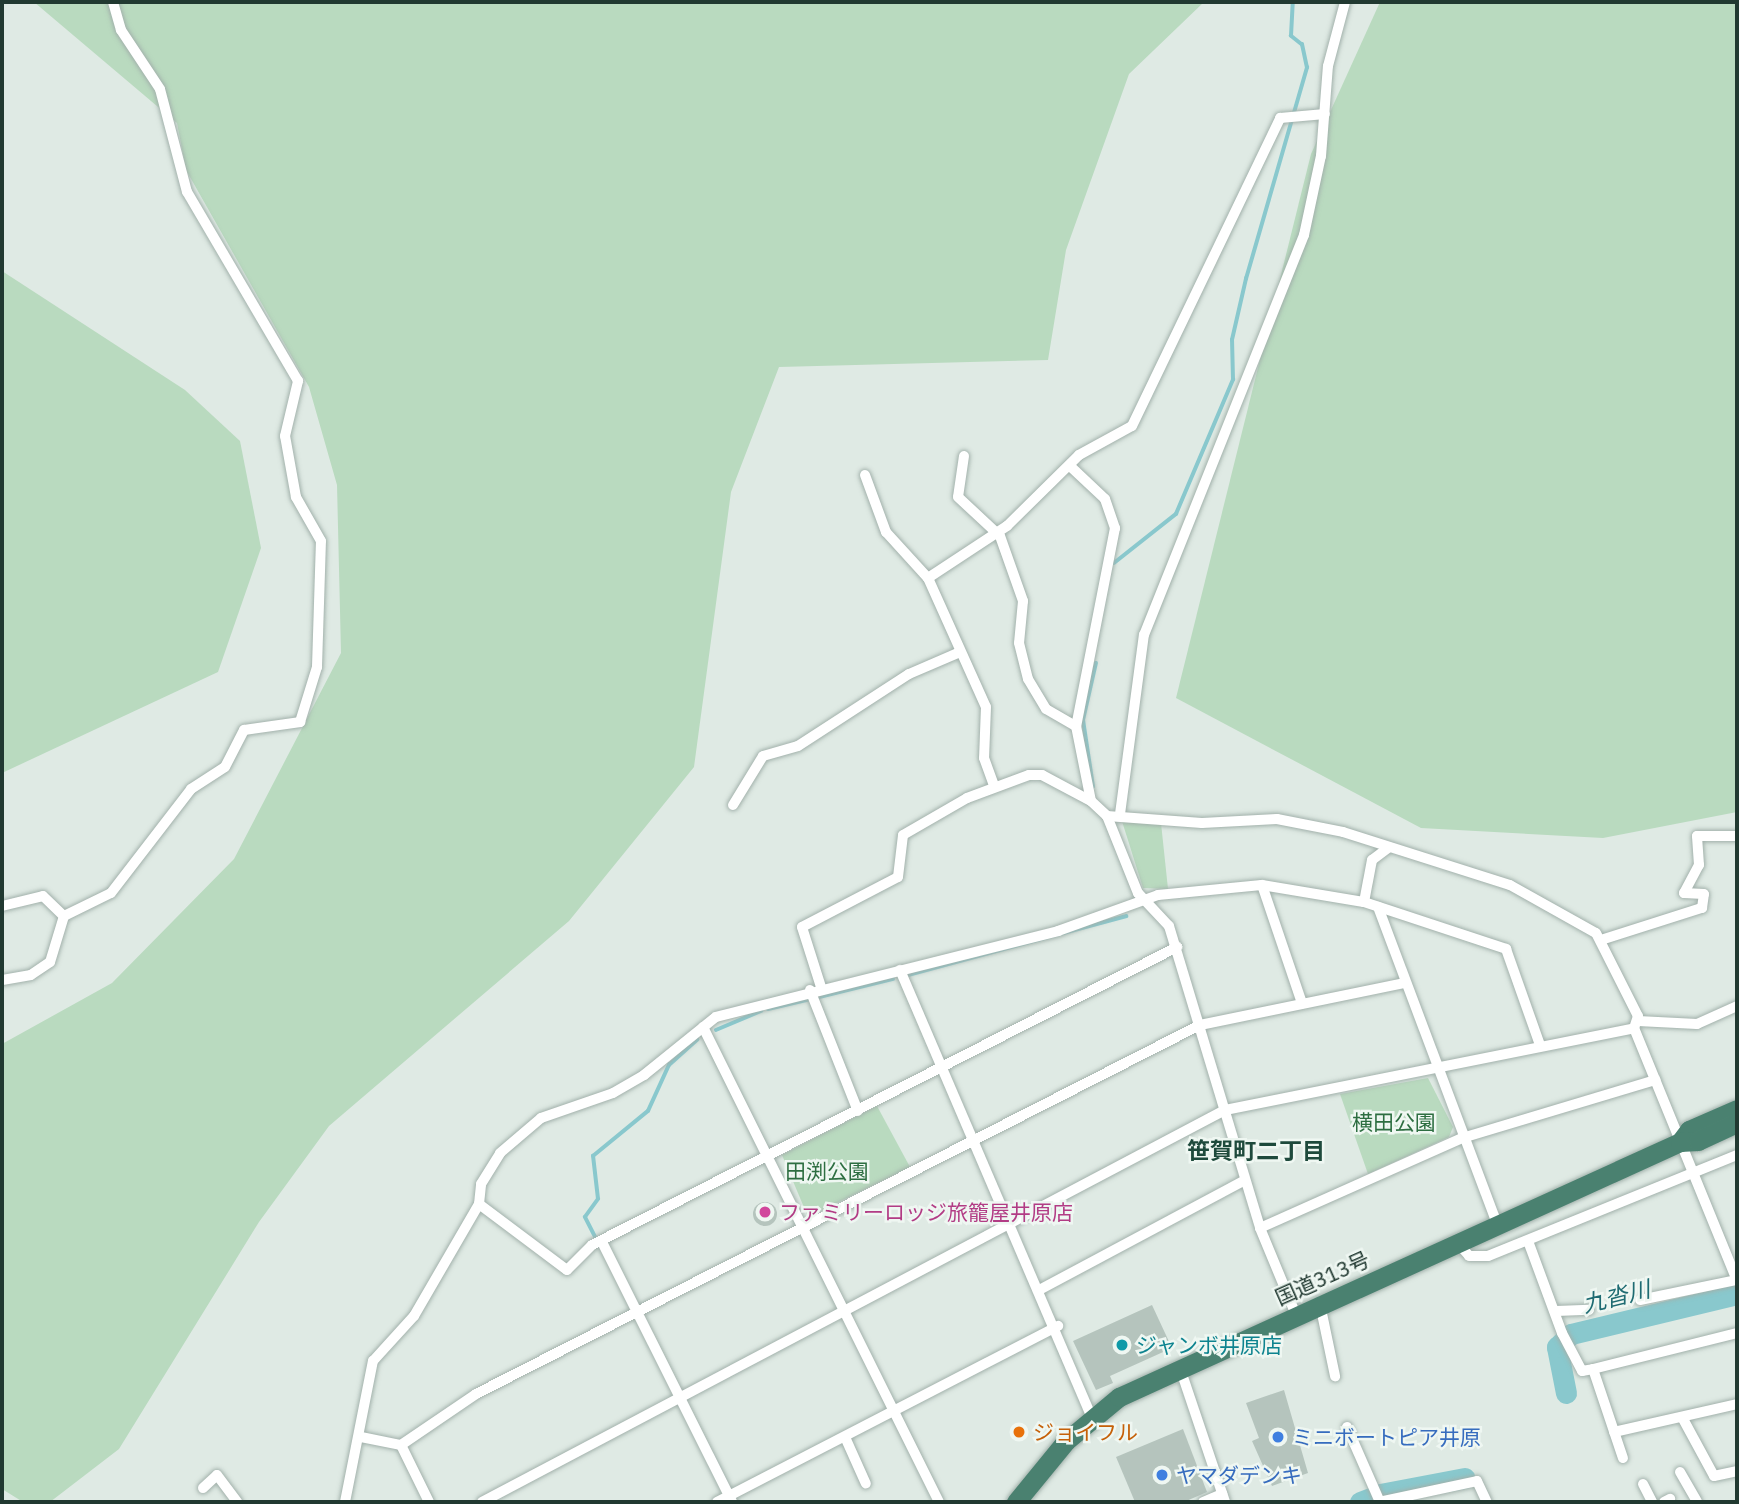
<!DOCTYPE html>
<meta charset="utf-8">
<style>
body{margin:0}
#map{position:relative;width:1739px;height:1504px;overflow:hidden;background:#dfeae4;font-family:"IBM Plex Sans","Noto Sans JP",sans-serif}
div>[style]{position:absolute}
.green>*{inset:0;background:#b9dabf}
.stream>*{height:3.5px;margin:-1.75px;padding:0 1.75px;transform-origin:1.75px;border-radius:1.75px;background:#89c8cd}
.river>*{height:21px;margin:-10.5px;padding:0 10.5px;transform-origin:10.5px;border-radius:10.5px;background:#89c8cd}
.building>*{inset:0;background:#b5c4bd}
.round{border-radius:50%}
.roads{filter:drop-shadow(0 0 2px #a2b1ab) drop-shadow(0 0 2px #a2b1ab)}
.minor>*{height:10px;margin:-5px;padding:0 5px;transform-origin:5px;border-radius:5px;background:#fff}
.trunk>*{height:19px;margin:-9.5px;padding:0 9.5px;transform-origin:9.5px;border-radius:9.5px;background:#4a8170}
.dots>*{width:19px;height:19px;translate:-50% -50%;box-sizing:border-box;border:4px solid #eff7f2;border-radius:50%}
span{translate:-50% -50%;white-space:nowrap;text-align:center;line-height:1.15;-webkit-text-stroke:5px #eff7f2;paint-order:stroke}
.park-label{font-size:21px;color:#2d6e41}
.hotel-label{font-size:21px;color:#b23c85}
.left{translate:0 -50%;text-align:left}
.street-label{font-size:21px;color:#213931}
.culture-label{font-size:21px;color:#0d838f}
.food-label{font-size:21px;color:#c56008}
.shop-label{font-size:21px;color:#366cbe}
.neighbourhood-label{font-size:23px;color:#1e4a3c;font-weight:700}
.water-label{font-size:23px;color:#1e6b72;font-style:italic}
.frame{position:absolute;inset:0;border:4px solid #213931;pointer-events:none}
</style>
<div id="map">
<div class="green">
<div style="clip-path:polygon(34px 2px,1204px 2px,1129px 74px,1066px 250px,1048px 360px,779px 367px,731px 492px,694px 767px,569px 921px,329px 1126px,259px 1222px,119px 1449px,50px 1502px,23px 1502px,2px 1489px,2px 1044px,112px 983px,234px 859px,341px 653px,337px 485px,309px 387px,186px 170px,177px 123px)"></div>
<div style="clip-path:polygon(1380px 2px,1737px 2px,1737px 812px,1603px 838px,1421px 828px,1176px 698px,1311px 154px)"></div>
<div style="clip-path:polygon(2px 271px,185px 390px,240px 441px,261px 548px,218px 672px,2px 773px)"></div>
<div style="clip-path:polygon(1121px 818px,1161px 823px,1168px 889px,1143px 888px)"></div>
<div style="clip-path:polygon(1428px 1078px,1453px 1127px,1449px 1137px,1368px 1174px,1340px 1094px)"></div>
<div style="clip-path:polygon(877px 1106px,910px 1167px,808px 1217px,782px 1155px)"></div>
</div>
<div class="stream">
<div style="left:1114px;top:563px;width:79px;rotate:-38.3deg"></div>
<div style="left:1176px;top:514px;width:146px;rotate:-67deg"></div>
<div style="left:1233px;top:380px;width:40px;rotate:-91.4deg"></div>
<div style="left:1232px;top:340px;width:63px;rotate:-77.1deg"></div>
<div style="left:1246px;top:279px;width:220px;rotate:-73.9deg"></div>
<div style="left:1307px;top:68px;width:24px;rotate:-102deg"></div>
<div style="left:1302px;top:45px;width:14px;rotate:-141deg"></div>
<div style="left:1291px;top:36px;width:34px;rotate:-87deg"></div>
<div style="left:1093px;top:787px;width:68px;rotate:-98.5deg"></div>
<div style="left:1083px;top:720px;width:58px;rotate:-77.2deg"></div>
<div style="left:908px;top:975px;width:226px;rotate:-15.1deg"></div>
<div style="left:819px;top:997px;width:76px;rotate:-13.7deg"></div>
<div style="left:768px;top:1009px;width:40px;rotate:-13deg"></div>
<div style="left:716px;top:1030px;width:49px;rotate:-22.9deg"></div>
<div style="left:595px;top:1237px;width:22px;rotate:-117deg"></div>
<div style="left:585px;top:1217px;width:22px;rotate:-54deg"></div>
<div style="left:598px;top:1199px;width:43px;rotate:-96.6deg"></div>
<div style="left:593px;top:1156px;width:71px;rotate:-39.3deg"></div>
<div style="left:648px;top:1111px;width:51px;rotate:-65.5deg"></div>
<div style="left:669px;top:1065px;width:38px;rotate:-42deg"></div>
</div>
<div class="river">
<div style="left:1566px;top:1393px;width:47px;rotate:-101.1deg"></div>
<div style="left:1557px;top:1347px;width:19px;rotate:-43deg"></div>
<div style="left:1571px;top:1334px;width:171px;rotate:-13.5deg"></div>
<div style="left:1380px;top:1494px;width:86px;rotate:-10.7deg"></div>
<div style="left:1360px;top:1502px;width:14px;rotate:-21deg"></div>
</div>
<div class="building">
<div class="round" style="left:753px;top:1202px;width:24px;height:24px"></div>
<div style="clip-path:polygon(1152px 1305px,1172px 1348px,1110px 1376px,1113px 1383px,1096px 1390px,1073px 1341px)"></div>
<div style="clip-path:polygon(1284px 1390px,1308px 1473px,1272px 1486px,1252px 1441px,1259px 1438px,1246px 1403px)"></div>
<div style="clip-path:polygon(1183px 1429px,1207px 1492px,1184px 1502px,1135px 1502px,1116px 1457px)"></div>
</div>
<div class="roads">
<div class="minor">
<div style="left:964px;top:456px;width:41px;rotate:98.3deg"></div>
<div style="left:958px;top:497px;width:57px;rotate:42.9deg"></div>
<div style="left:1000px;top:536px;width:69px;rotate:70.5deg"></div>
<div style="left:1023px;top:601px;width:42px;rotate:95.4deg"></div>
<div style="left:1019px;top:643px;width:37px;rotate:76deg"></div>
<div style="left:1028px;top:679px;width:35px;rotate:59deg"></div>
<div style="left:1046px;top:709px;width:34px;rotate:30deg"></div>
<div style="left:1070px;top:466px;width:48px;rotate:43.3deg"></div>
<div style="left:1105px;top:499px;width:31px;rotate:71deg"></div>
<div style="left:1115px;top:528px;width:202px;rotate:101.1deg"></div>
<div style="left:1076px;top:726px;width:76px;rotate:78.7deg"></div>
<div style="left:865px;top:475px;width:61px;rotate:69.8deg"></div>
<div style="left:886px;top:532px;width:62px;rotate:47.6deg"></div>
<div style="left:928px;top:578px;width:141px;rotate:65.8deg"></div>
<div style="left:986px;top:707px;width:51px;rotate:92.2deg"></div>
<div style="left:984px;top:758px;width:29px;rotate:70deg"></div>
<div style="left:928px;top:578px;width:95px;rotate:-33.4deg"></div>
<div style="left:1007px;top:526px;width:101px;rotate:-44.6deg"></div>
<div style="left:1079px;top:455px;width:60px;rotate:-28.7deg"></div>
<div style="left:1132px;top:426px;width:342px;rotate:-64.3deg"></div>
<div style="left:1280px;top:118px;width:45px;rotate:-5.1deg"></div>
<div style="left:733px;top:805px;width:57px;rotate:-58.5deg"></div>
<div style="left:763px;top:756px;width:36px;rotate:-16deg"></div>
<div style="left:798px;top:746px;width:132px;rotate:-33deg"></div>
<div style="left:909px;top:674px;width:56px;rotate:-23.3deg"></div>
<div style="left:1120px;top:814px;width:181px;rotate:-82.4deg"></div>
<div style="left:1144px;top:635px;width:431px;rotate:-68.2deg"></div>
<div style="left:1304px;top:235px;width:81px;rotate:-77.9deg"></div>
<div style="left:1321px;top:156px;width:90px;rotate:-85.6deg"></div>
<div style="left:1328px;top:66px;width:66px;rotate:-75.1deg"></div>
<div style="left:1107px;top:816px;width:95px;rotate:4.2deg"></div>
<div style="left:1202px;top:823px;width:75px;rotate:-3.1deg"></div>
<div style="left:1277px;top:819px;width:67px;rotate:11.1deg"></div>
<div style="left:1343px;top:832px;width:175px;rotate:17.6deg"></div>
<div style="left:1510px;top:885px;width:98px;rotate:29.2deg"></div>
<div style="left:1596px;top:933px;width:93px;rotate:63.2deg"></div>
<div style="left:1638px;top:1016px;width:13px;rotate:108deg"></div>
<div style="left:1634px;top:1028px;width:273px;rotate:67.8deg"></div>
<div style="left:1262px;top:885px;width:125px;rotate:71.3deg"></div>
<div style="left:1364px;top:902px;width:43px;rotate:-79.2deg"></div>
<div style="left:1372px;top:860px;width:20px;rotate:-37deg"></div>
<div style="left:2px;top:906px;width:42px;rotate:-13.7deg"></div>
<div style="left:43px;top:896px;width:29px;rotate:44deg"></div>
<div style="left:64px;top:916px;width:48px;rotate:106.9deg"></div>
<div style="left:50px;top:962px;width:23px;rotate:146deg"></div>
<div style="left:31px;top:975px;width:29px;rotate:170deg"></div>
<div style="left:1378px;top:907px;width:339px;rotate:69.4deg"></div>
<div style="left:64px;top:916px;width:52px;rotate:-26.1deg"></div>
<div style="left:111px;top:893px;width:131px;rotate:-52.4deg"></div>
<div style="left:191px;top:789px;width:40px;rotate:-32.9deg"></div>
<div style="left:225px;top:767px;width:42px;rotate:-62.8deg"></div>
<div style="left:244px;top:730px;width:57px;rotate:-8.1deg"></div>
<div style="left:300px;top:722px;width:58px;rotate:-72.8deg"></div>
<div style="left:317px;top:667px;width:126px;rotate:-88.2deg"></div>
<div style="left:321px;top:541px;width:51px;rotate:-119.6deg"></div>
<div style="left:296px;top:497px;width:62px;rotate:-100.2deg"></div>
<div style="left:285px;top:436px;width:57px;rotate:-76.7deg"></div>
<div style="left:298px;top:381px;width:219px;rotate:-120.4deg"></div>
<div style="left:187px;top:192px;width:106px;rotate:-104.7deg"></div>
<div style="left:160px;top:89px;width:71px;rotate:-123.5deg"></div>
<div style="left:121px;top:30px;width:29px;rotate:-106deg"></div>
<div style="left:1604px;top:939px;width:103px;rotate:-17.6deg"></div>
<div style="left:1702px;top:908px;width:14px;rotate:-82deg"></div>
<div style="left:1704px;top:894px;width:20px;rotate:-177deg"></div>
<div style="left:1684px;top:893px;width:32px;rotate:-62deg"></div>
<div style="left:1699px;top:865px;width:29px;rotate:-94deg"></div>
<div style="left:1697px;top:836px;width:40px"></div>
<div style="left:900px;top:970px;width:486px;rotate:66.8deg"></div>
<div style="left:821px;top:987px;width:63px;rotate:-107.6deg"></div>
<div style="left:802px;top:927px;width:108px;rotate:-27.5deg"></div>
<div style="left:898px;top:877px;width:42px;rotate:-83.2deg"></div>
<div style="left:903px;top:835px;width:74px;rotate:-30deg"></div>
<div style="left:967px;top:798px;width:66px;rotate:-20.4deg"></div>
<div style="left:1029px;top:775px;width:13px"></div>
<div style="left:1042px;top:775px;width:55px;rotate:28deg"></div>
<div style="left:1091px;top:801px;width:22px;rotate:43deg"></div>
<div style="left:1107px;top:816px;width:83px;rotate:68.1deg"></div>
<div style="left:1138px;top:893px;width:45px;rotate:46.8deg"></div>
<div style="left:1169px;top:926px;width:315px;rotate:73.2deg"></div>
<div style="left:1260px;top:1228px;width:94px;rotate:67.5deg"></div>
<div style="left:810px;top:990px;width:130px;rotate:68.4deg"></div>
<div style="left:1638px;top:1021px;width:59px;rotate:2.9deg"></div>
<div style="left:1697px;top:1024px;width:44px;rotate:-24.2deg"></div>
<div style="left:703px;top:1027px;width:530px;rotate:63.58deg"></div>
<div style="left:479px;top:1204px;width:110px;rotate:36.9deg"></div>
<div style="left:567px;top:1270px;width:35px;rotate:-45deg"></div>
<div style="left:592px;top:1245px;width:657px;rotate:-26.99deg"></div>
<div style="left:1260px;top:1228px;width:221px;rotate:-24deg"></div>
<div style="left:1462px;top:1138px;width:202px;rotate:-16.7deg"></div>
<div style="left:1528px;top:1241px;width:98px;rotate:69.7deg"></div>
<div style="left:1562px;top:1333px;width:43px;rotate:62.2deg"></div>
<div style="left:1582px;top:1371px;width:11px;rotate:-10deg"></div>
<div style="left:1593px;top:1369px;width:94px;rotate:71.4deg"></div>
<div style="left:602px;top:1242px;width:291px;rotate:63.4deg"></div>
<div style="left:1457px;top:1242px;width:18px;rotate:49deg"></div>
<div style="left:1469px;top:1256px;width:19px"></div>
<div style="left:1488px;top:1256px;width:269px;rotate:-22.1deg"></div>
<div style="left:1041px;top:1289px;width:231px;rotate:-28.1deg"></div>
<div style="left:1640px;top:1300px;width:99px;rotate:-11.7deg"></div>
<div style="left:1320px;top:1304px;width:74px;rotate:78.2deg"></div>
<div style="left:1556px;top:1311px;width:33px;rotate:-2deg"></div>
<div style="left:1180px;top:1368px;width:141px;rotate:71.4deg"></div>
<div style="left:1593px;top:1369px;width:148px;rotate:-14deg"></div>
<div style="left:1682px;top:1417px;width:67px;rotate:61.5deg"></div>
<div style="left:1714px;top:1476px;width:24px;rotate:-12deg"></div>
<div style="left:1347px;top:1427px;width:82px;rotate:66.3deg"></div>
<div style="left:1614px;top:1432px;width:126px;rotate:-12.8deg"></div>
<div style="left:361px;top:1437px;width:41px;rotate:11.3deg"></div>
<div style="left:401px;top:1445px;width:91px;rotate:-34.2deg"></div>
<div style="left:476px;top:1394px;width:813px;rotate:-27.01deg"></div>
<div style="left:1200px;top:1025px;width:208px;rotate:-11.6deg"></div>
<div style="left:845px;top:1437px;width:51px;rotate:65.9deg"></div>
<div style="left:401px;top:1445px;width:64px;rotate:63.8deg"></div>
<div style="left:1680px;top:1472px;width:34px;rotate:60deg"></div>
<div style="left:1643px;top:1484px;width:20px;rotate:63deg"></div>
<div style="left:203px;top:1488px;width:19px;rotate:-43deg"></div>
<div style="left:217px;top:1475px;width:34px;rotate:53deg"></div>
<div style="left:345px;top:1502px;width:144px;rotate:-78.8deg"></div>
<div style="left:373px;top:1361px;width:61px;rotate:-47.7deg"></div>
<div style="left:414px;top:1316px;width:129px;rotate:-59.9deg"></div>
<div style="left:479px;top:1204px;width:20px;rotate:-84deg"></div>
<div style="left:481px;top:1184px;width:36px;rotate:-58deg"></div>
<div style="left:500px;top:1153px;width:54px;rotate:-40.5deg"></div>
<div style="left:541px;top:1118px;width:76px;rotate:-19.1deg"></div>
<div style="left:613px;top:1093px;width:36px;rotate:-30deg"></div>
<div style="left:644px;top:1075px;width:92px;rotate:-38.9deg"></div>
<div style="left:716px;top:1017px;width:353px;rotate:-14.1deg"></div>
<div style="left:1058px;top:931px;width:106px;rotate:-19.8deg"></div>
<div style="left:1158px;top:895px;width:104px;rotate:-5.5deg"></div>
<div style="left:1262px;top:885px;width:103px;rotate:9.5deg"></div>
<div style="left:1364px;top:902px;width:150px;rotate:18.3deg"></div>
<div style="left:1506px;top:949px;width:102px;rotate:70.5deg"></div>
<div style="left:482px;top:1502px;width:840px;rotate:-27.82deg"></div>
<div style="left:1225px;top:1110px;width:417px;rotate:-11.3deg"></div>
<div style="left:717px;top:1502px;width:384px;rotate:-27.3deg"></div>
<div style="left:1203px;top:1502px;width:21px;rotate:-23deg"></div>
<div style="left:1379px;top:1502px;width:100px;rotate:-12.1deg"></div>
<div style="left:1477px;top:1481px;width:23px;rotate:65deg"></div>
<div style="left:1664px;top:1502px;width:7px;rotate:-27deg"></div>
</div>
<div class="trunk">
<div style="left:1680px;top:1142px;width:15px;rotate:-53deg"></div>
<div style="left:1689px;top:1130px;width:52px;rotate:-23.6deg"></div>
<div style="left:1016px;top:1502px;width:79px;rotate:-50.7deg"></div>
<div style="left:1066px;top:1441px;width:69px;rotate:-39.7deg"></div>
<div style="left:1119px;top:1397px;width:616px;rotate:-24.44deg"></div>
<div style="left:1680px;top:1142px;width:18px;rotate:-3deg"></div>
<div style="left:1698px;top:1141px;width:43px;rotate:-24.8deg"></div>
</div>
</div>
<div class="dots">
<div style="left:765px;top:1212px;background:#d1479c"></div>
<div style="left:1122px;top:1345px;background:#0f9aa8"></div>
<div style="left:1019px;top:1432px;background:#e8710a"></div>
<div style="left:1278px;top:1437px;background:#3f7fe0"></div>
<div style="left:1162px;top:1475px;background:#3f7fe0"></div>
</div>
<div class="park-label">
<span style="left:1394px;top:1122px">横田公園</span>
<span style="left:827px;top:1171px">田渕公園</span>
</div>
<div class="hotel-label">
<span class="left" style="left:779px;top:1212px">ファミリーロッジ旅籠屋井原店</span>
</div>
<div class="street-label">
<span style="left:1322px;top:1278px;rotate:-24deg">国道313号</span>
</div>
<div class="culture-label">
<span class="left" style="left:1136px;top:1345px">ジャンボ井原店</span>
</div>
<div class="food-label">
<span class="left" style="left:1033px;top:1432px">ジョイフル</span>
</div>
<div class="shop-label">
<span class="left" style="left:1292px;top:1437px">ミニボートピア井原</span>
<span class="left" style="left:1176px;top:1475px">ヤマダデンキ</span>
</div>
<div class="neighbourhood-label">
<span style="left:1256px;top:1150px">笹賀町二丁目</span>
</div>
<div class="water-label">
<span style="left:1616px;top:1296px;rotate:-14deg">九沓川</span>
</div>
<div class="frame"></div>
</div>
